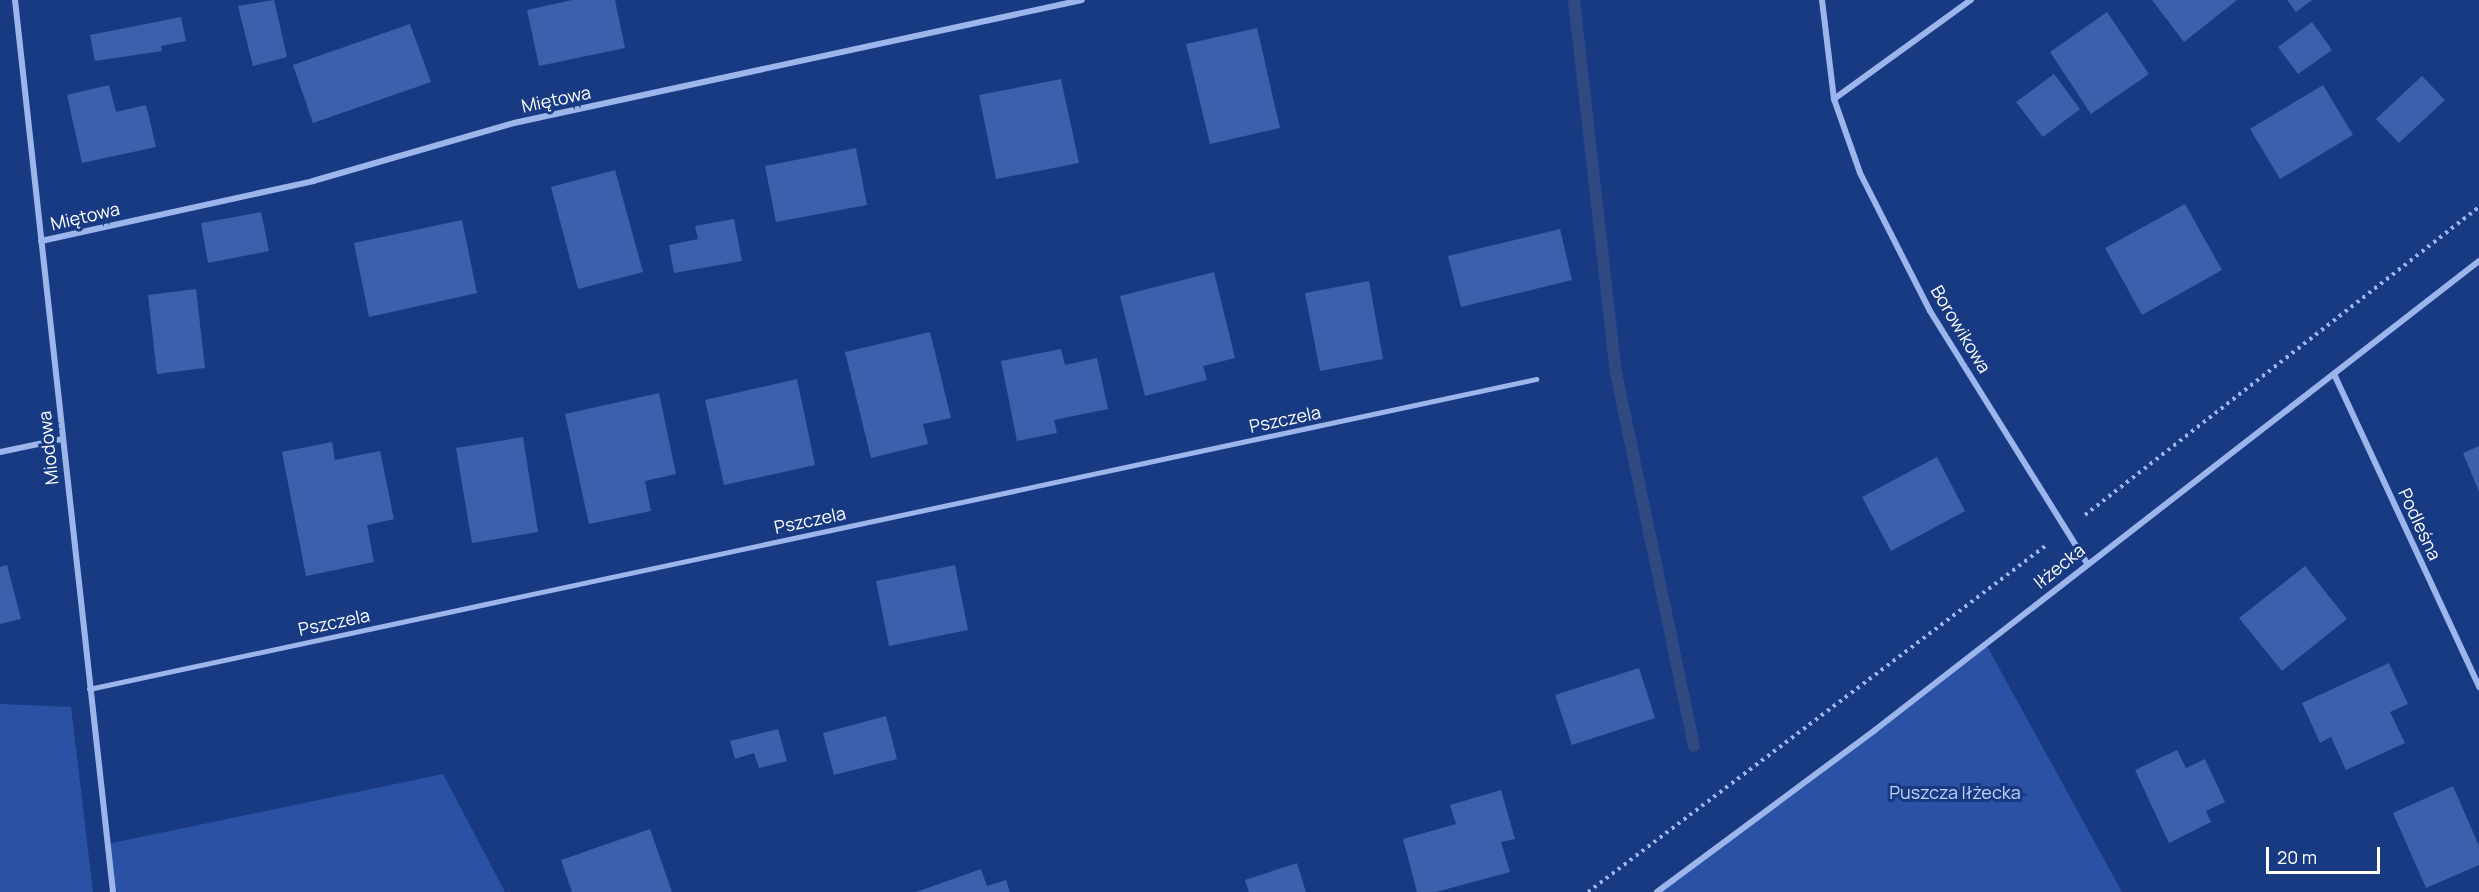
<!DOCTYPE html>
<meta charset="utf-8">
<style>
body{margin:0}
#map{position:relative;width:2479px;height:892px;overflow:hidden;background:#183a83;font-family:Manrope,sans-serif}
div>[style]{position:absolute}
.green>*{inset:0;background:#2a51a3}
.stream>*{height:12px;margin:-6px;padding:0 6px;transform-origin:6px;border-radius:6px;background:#304a81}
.building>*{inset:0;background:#3c60ab}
.path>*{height:4px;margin-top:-2px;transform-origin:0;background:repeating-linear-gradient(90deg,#9cb6ec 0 3px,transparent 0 7.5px)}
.service>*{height:4.5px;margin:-2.25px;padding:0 2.25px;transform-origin:2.25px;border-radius:2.25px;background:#9cb6ec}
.minor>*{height:6px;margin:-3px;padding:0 3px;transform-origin:3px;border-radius:3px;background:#9cb6ec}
span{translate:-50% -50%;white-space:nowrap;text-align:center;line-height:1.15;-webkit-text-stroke:6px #183a83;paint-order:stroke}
.street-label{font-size:18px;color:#fff}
.park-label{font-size:18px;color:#c1d3f9}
.scale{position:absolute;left:2266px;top:847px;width:114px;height:27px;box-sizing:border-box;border:3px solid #fff;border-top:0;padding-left:8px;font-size:18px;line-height:21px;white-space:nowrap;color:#fff;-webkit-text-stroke:4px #183a83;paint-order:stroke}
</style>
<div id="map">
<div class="green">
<div style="clip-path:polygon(1986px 644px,2122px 892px,1657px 892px)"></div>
<div style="clip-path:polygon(0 704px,71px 707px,93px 892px,0 892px)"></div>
<div style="clip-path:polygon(443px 774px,505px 892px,113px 892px,107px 844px)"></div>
</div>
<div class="stream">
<div style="left:1574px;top:0;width:375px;rotate:83.6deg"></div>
<div style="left:1616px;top:373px;width:381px;rotate:78.2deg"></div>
</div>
<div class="building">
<div style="clip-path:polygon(274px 0,287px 57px,253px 66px,238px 6px)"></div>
<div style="clip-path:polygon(572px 0,615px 0,625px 48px,539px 66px,527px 10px)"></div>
<div style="clip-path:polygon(2152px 0,2237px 0,2184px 42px)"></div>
<div style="clip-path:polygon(2287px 0,2312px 0,2296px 12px)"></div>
<div style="clip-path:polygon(2107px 12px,2149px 74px,2091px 114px,2050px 52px)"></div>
<div style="clip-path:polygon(181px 17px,186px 41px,161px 46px,162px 51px,95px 61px,90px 35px)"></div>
<div style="clip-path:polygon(2312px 22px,2332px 50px,2298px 74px,2278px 47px)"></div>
<div style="clip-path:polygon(410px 24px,431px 82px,313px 123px,293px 65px)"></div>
<div style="clip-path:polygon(1257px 28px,1280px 128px,1210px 144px,1186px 44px)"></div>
<div style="clip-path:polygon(2054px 74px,2080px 109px,2043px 137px,2016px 102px)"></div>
<div style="clip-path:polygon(2422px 76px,2445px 100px,2399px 143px,2376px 119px)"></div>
<div style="clip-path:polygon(1061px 79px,1079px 163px,996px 179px,979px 95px)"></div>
<div style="clip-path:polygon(109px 85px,116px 112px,146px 105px,156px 147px,82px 163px,67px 95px)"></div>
<div style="clip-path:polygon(2323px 85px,2353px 135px,2280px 179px,2250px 129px)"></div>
<div style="clip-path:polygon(856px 148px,867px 205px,776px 222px,765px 166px)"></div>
<div style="clip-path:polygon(615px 170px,643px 272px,578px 289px,551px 187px)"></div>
<div style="clip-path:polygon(2185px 204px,2222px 270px,2142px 315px,2105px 248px)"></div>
<div style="clip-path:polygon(261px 212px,269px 251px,208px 263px,201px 223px)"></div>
<div style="clip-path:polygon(734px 219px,742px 261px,674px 273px,669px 245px,698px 239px,695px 226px)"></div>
<div style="clip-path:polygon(462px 220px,477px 293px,369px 317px,354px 243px)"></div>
<div style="clip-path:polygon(1560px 229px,1572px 280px,1461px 307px,1448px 256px)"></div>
<div style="clip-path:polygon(1214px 272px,1235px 358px,1203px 366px,1207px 380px,1145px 396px,1120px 296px)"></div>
<div style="clip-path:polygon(1369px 281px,1383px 359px,1320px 371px,1305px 293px)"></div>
<div style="clip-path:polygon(196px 289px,205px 368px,157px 374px,148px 295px)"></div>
<div style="clip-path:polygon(930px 332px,951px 418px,923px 424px,928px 444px,871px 458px,845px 352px)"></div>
<div style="clip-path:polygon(1061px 349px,1065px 365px,1097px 358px,1108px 409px,1054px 420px,1057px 433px,1017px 441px,1001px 361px)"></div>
<div style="clip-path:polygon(797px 379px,815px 465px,724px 485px,705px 400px)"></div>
<div style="clip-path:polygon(659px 393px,676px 474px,645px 481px,651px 511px,589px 524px,565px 414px)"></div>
<div style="clip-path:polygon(523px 437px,538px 532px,472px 543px,456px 448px)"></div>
<div style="clip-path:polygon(332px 442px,335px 460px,380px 451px,394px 519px,367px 525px,374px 562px,306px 576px,282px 452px)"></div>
<div style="clip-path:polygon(2479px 446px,2479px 492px,2463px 453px)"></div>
<div style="clip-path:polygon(1937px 457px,1965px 511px,1891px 551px,1862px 497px)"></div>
<div style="clip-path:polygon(7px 565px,21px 619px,0 624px,0 567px)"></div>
<div style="clip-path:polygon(955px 565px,968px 630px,889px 646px,876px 581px)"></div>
<div style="clip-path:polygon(2305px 566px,2347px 619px,2282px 671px,2239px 618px)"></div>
<div style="clip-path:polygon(2389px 663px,2408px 704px,2390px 712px,2405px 743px,2346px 770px,2331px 737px,2320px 743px,2302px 703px)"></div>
<div style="clip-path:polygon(1639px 668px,1655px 718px,1572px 745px,1555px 695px)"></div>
<div style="clip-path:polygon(886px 716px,897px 759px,834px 775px,823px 733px)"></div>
<div style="clip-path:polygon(778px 729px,787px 761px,759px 768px,754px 753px,735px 759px,730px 741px)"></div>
<div style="clip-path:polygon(2177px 750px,2186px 768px,2205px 759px,2225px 802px,2206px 811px,2211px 822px,2169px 843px,2135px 770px)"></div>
<div style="clip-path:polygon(2453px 786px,2479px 846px,2479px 865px,2426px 888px,2393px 813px)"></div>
<div style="clip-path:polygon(1501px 790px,1515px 839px,1501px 842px,1510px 872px,1436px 892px,1417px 892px,1403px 839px,1456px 824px,1450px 805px)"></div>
<div style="clip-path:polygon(650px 829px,672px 892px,572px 892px,561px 860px)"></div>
<div style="clip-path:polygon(1297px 863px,1306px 892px,1249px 892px,1245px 880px)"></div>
<div style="clip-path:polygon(981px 869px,987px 886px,1006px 880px,1010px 892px,916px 892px)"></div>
</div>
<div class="path">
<div style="left:2085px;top:515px;width:500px;rotate:-38.02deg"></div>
<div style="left:1588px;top:892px;width:577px;rotate:-37.11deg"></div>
</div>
<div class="service">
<div style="left:89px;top:689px;width:1480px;rotate:-12.09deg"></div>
</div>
<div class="minor">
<div style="left:15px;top:0;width:897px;rotate:83.73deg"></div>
<div style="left:1822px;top:0;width:100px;rotate:83.1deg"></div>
<div style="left:1834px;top:99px;width:78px;rotate:70.6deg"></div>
<div style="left:1860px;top:173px;width:155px;rotate:63.1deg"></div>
<div style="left:1930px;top:311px;width:297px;rotate:58.1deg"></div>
<div style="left:1834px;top:99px;width:169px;rotate:-35.9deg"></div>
<div style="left:41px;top:241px;width:279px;rotate:-12.4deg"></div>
<div style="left:313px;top:181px;width:209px;rotate:-16.1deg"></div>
<div style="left:514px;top:123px;width:581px;rotate:-12.22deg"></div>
<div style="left:2334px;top:374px;width:345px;rotate:65.1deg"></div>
<div style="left:0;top:452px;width:63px;rotate:-11.8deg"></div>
<div style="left:1657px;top:892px;width:272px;rotate:-36.6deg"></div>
<div style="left:1875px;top:730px;width:765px;rotate:-37.83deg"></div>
</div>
<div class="street-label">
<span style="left:556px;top:99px;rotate:-12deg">Miętowa</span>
<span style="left:85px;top:216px;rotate:-13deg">Miętowa</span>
<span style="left:1961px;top:329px;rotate:59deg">Borowikowa</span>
<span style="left:1285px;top:419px;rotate:-12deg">Pszczela</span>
<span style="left:48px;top:448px;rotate:-96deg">Miodowa</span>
<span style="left:810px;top:520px;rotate:-12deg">Pszczela</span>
<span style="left:2420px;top:524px;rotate:65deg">Podleśna</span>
<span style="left:2059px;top:566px;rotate:-39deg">Iłżecka</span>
<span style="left:334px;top:622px;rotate:-12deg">Pszczela</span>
</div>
<div class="park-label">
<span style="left:1955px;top:792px">Puszcza Iłżecka</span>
</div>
<div class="scale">20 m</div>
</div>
